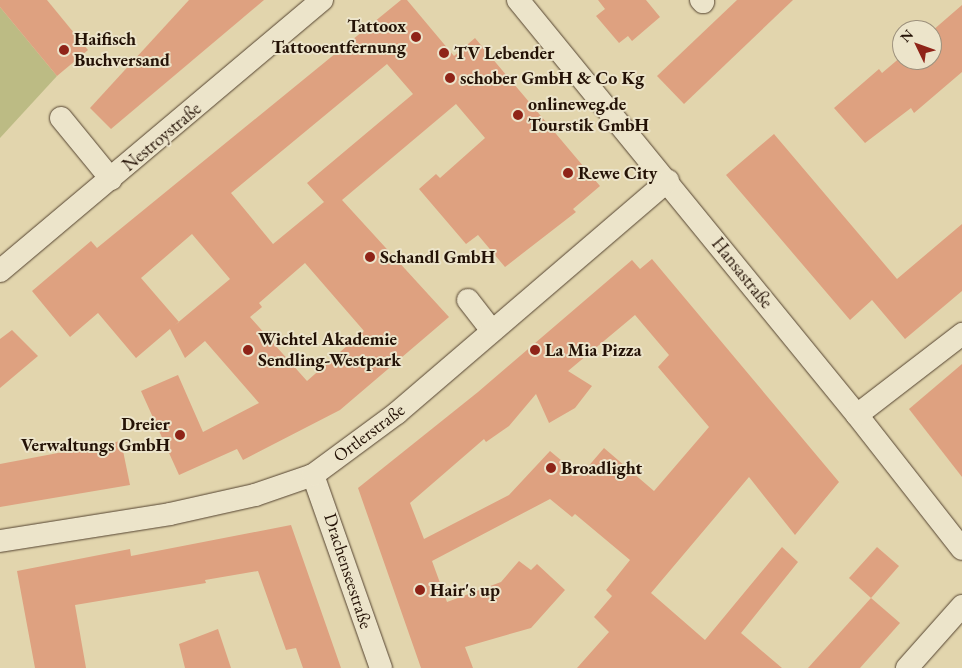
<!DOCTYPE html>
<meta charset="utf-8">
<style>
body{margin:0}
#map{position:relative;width:962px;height:668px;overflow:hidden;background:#e2d5ad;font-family:"EB Garamond",serif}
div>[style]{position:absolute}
.green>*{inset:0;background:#bcbb84}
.building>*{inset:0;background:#dea180}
.roads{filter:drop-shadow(0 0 1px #544330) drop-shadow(0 0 1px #544330)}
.minor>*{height:22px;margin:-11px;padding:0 11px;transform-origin:11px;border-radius:11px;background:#ece4ca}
.dots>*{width:14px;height:14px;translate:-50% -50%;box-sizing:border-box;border:2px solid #ece4ca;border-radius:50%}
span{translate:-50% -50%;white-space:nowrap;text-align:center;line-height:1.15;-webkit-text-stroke:4px #ece4ca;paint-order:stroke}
.poi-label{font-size:18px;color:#241206;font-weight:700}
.right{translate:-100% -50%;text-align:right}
.left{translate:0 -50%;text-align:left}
.street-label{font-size:18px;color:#241206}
.north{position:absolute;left:892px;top:20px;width:50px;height:50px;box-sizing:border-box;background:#ece4ca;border:1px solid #9c907c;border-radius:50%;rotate:312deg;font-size:14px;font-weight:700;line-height:20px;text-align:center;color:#241206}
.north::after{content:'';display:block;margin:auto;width:18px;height:22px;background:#8f2418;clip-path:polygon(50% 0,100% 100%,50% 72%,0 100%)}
</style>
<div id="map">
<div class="green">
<div style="clip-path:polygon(0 7px,57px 76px,0 138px)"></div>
</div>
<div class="building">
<div style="clip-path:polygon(0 0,47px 0,88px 50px,57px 76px,0 7px)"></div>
<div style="clip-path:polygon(189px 0,264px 0,111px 129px,90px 108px)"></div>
<div style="clip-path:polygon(evenodd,401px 0,407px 0,454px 56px,475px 38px,600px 186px,573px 209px,576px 212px,505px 267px,478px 235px,466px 244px,419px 189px,436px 174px,440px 178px,485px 138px,456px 104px,342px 200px,449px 317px,340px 410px,243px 460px,237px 449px,179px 475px,141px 391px,178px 375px,203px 432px,259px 403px,205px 341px,185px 358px,170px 329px,136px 358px,98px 313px,70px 337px,32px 291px,91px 241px,97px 248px,401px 0,387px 64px,413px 94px,307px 183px,324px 202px,273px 244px,231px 193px,387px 64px,401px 0,192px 234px,230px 279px,175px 325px,179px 322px,141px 278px,192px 234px,401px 0,305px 263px,364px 331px,307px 381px,250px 317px,262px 307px,259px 303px,305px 263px)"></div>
<div style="clip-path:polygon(598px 0,646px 0,660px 17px,632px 41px,628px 36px,619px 43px,596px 16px,605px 9px)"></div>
<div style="clip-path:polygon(737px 0,793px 0,684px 104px,657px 76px)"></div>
<div style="clip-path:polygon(962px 5px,962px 72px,914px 113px,911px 108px,865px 143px,834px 108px,879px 69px,882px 73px,902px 56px,902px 60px,932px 60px,932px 31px)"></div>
<div style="clip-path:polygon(774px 134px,897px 279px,962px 224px,962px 291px,905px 339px,872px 300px,850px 320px,726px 175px)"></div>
<div style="clip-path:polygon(evenodd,652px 259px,839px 482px,795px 535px,749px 477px,651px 593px,705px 640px,782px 547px,798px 562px,741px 633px,782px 668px,577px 668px,609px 632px,594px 617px,612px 596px,606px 590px,630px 560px,575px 514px,572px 517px,550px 499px,432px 561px,447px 602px,501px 582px,519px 561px,531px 570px,537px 564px,565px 590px,531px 628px,465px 647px,473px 668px,421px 668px,358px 488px,478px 392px,632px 260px,640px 269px,652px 259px,635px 315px,669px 355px,658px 367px,709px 427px,654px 491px,604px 448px,580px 476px,550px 451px,509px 495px,424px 539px,410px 503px,484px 439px,486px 442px,509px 426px,536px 394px,549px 423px,575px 408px,592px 386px,568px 371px,635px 315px)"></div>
<div style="clip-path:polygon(12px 330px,38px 356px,0 388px,0 339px)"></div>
<div style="clip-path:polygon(962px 364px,962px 477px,909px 409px)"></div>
<div style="clip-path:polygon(121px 441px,130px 485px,0 507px,0 464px)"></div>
<div style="clip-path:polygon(291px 525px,341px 668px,303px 668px,296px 648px,286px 650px,258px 571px,205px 580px,206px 583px,75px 605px,86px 668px,35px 668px,17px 571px,130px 549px,131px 556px)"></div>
<div style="clip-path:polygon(877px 547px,899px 566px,871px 598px,849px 578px)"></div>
<div style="clip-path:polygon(871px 598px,900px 623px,860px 668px,808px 668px)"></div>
<div style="clip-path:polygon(218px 629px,231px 668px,185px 668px,179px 644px)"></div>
</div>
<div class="roads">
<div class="minor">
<div style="left:518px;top:0;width:536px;rotate:50.76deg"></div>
<div style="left:857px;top:415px;width:170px;rotate:51.9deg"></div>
<div style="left:701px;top:0;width:3px;rotate:45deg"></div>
<div style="left:61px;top:118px;width:79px;rotate:50.7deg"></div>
<div style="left:0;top:271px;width:421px;rotate:-40.1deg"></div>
<div style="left:468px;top:300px;width:39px;rotate:52deg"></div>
<div style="left:857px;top:415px;width:133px;rotate:-37.6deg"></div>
<div style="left:313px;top:475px;width:205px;rotate:70.6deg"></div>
<div style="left:0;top:541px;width:172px;rotate:-9deg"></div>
<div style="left:170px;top:514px;width:87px;rotate:-12.6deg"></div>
<div style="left:255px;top:495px;width:61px;rotate:-19deg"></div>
<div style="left:313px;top:475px;width:104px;rotate:-36.4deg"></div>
<div style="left:397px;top:413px;width:357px;rotate:-40.6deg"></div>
<div style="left:907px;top:668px;width:83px;rotate:-48.4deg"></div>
</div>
</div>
<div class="dots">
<div style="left:416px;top:37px;background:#8f2418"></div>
<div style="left:64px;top:50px;background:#8f2418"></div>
<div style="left:444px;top:53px;background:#8f2418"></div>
<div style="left:450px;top:78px;background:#8f2418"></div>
<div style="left:518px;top:115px;background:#8f2418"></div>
<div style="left:568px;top:173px;background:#8f2418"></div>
<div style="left:370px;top:257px;background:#8f2418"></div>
<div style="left:248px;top:350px;background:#8f2418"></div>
<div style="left:535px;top:350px;background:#8f2418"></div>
<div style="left:180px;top:435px;background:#8f2418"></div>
<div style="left:551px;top:468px;background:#8f2418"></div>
<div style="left:420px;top:590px;background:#8f2418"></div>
</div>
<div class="poi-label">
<span class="right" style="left:406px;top:37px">Tattoox<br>Tattooentfernung</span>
<span class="left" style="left:74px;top:50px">Haifisch<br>Buchversand</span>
<span class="left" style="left:454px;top:53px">TV Lebender</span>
<span class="left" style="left:460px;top:78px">schober GmbH &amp; Co Kg</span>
<span class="left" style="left:528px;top:115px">onlineweg.de<br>Tourstik GmbH</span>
<span class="left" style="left:578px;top:173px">Rewe City</span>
<span class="left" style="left:380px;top:257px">Schandl GmbH</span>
<span class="left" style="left:258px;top:350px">Wichtel Akademie<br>Sendling-Westpark</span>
<span class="left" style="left:545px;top:350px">La Mia Pizza</span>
<span class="right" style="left:170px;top:435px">Dreier<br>Verwaltungs GmbH</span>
<span class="left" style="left:561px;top:468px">Broadlight</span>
<span class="left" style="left:430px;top:590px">Hair's up</span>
</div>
<div class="street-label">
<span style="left:162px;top:137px;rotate:-40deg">Nestroystraße</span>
<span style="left:742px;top:273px;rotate:51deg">Hansastraße</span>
<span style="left:369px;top:433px;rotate:-37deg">Ortlerstraße</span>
<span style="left:348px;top:571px;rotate:72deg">Drachenseestraße</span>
</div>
<div class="north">N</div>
</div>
